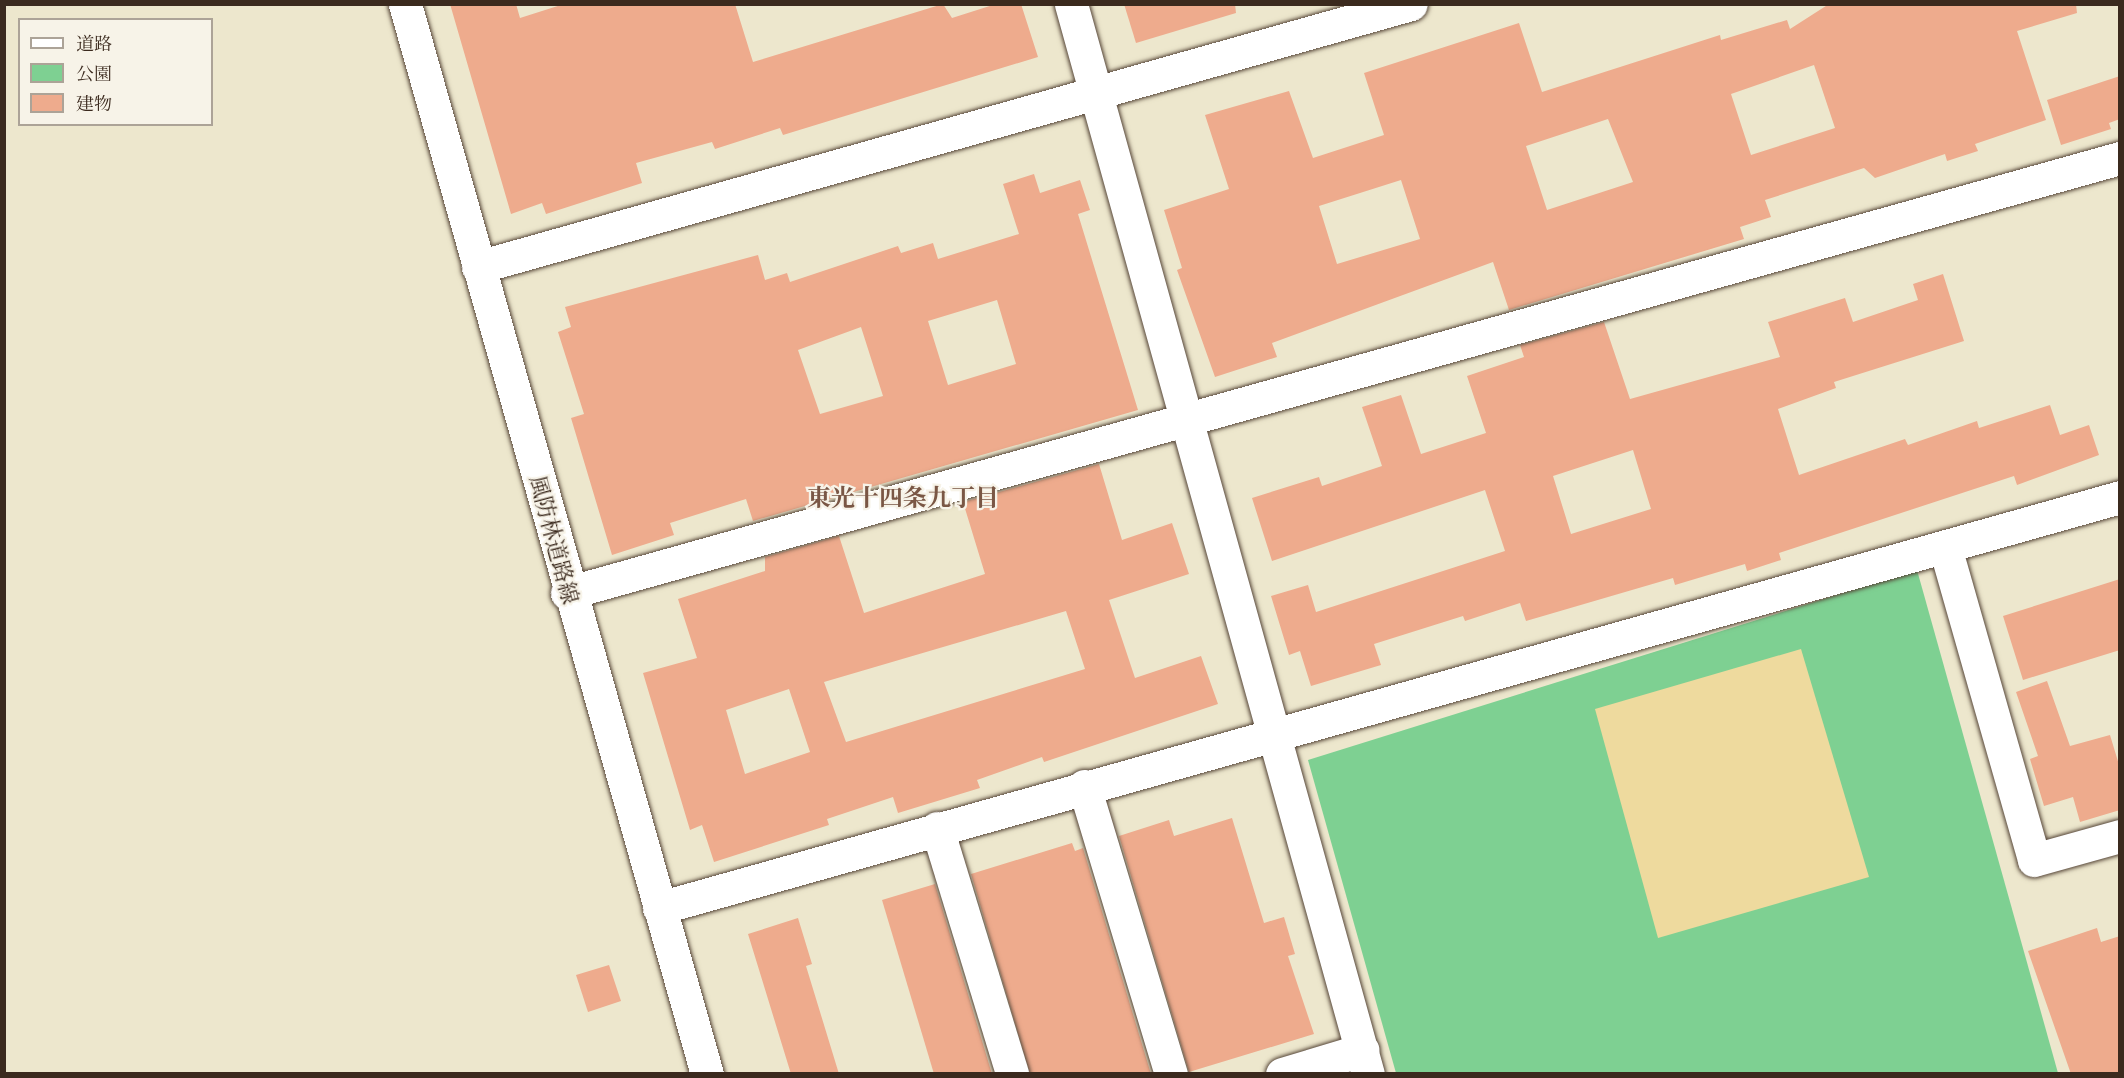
<!DOCTYPE html>
<meta charset="utf-8">
<style>
body{margin:0}
#map{position:relative;width:2124px;height:1078px;overflow:hidden;background:#ede7cd;font-family:Cardo,"Noto Serif JP",serif}
div>[style]{position:absolute}
.green>*{inset:0;background:#7ed092}
.sand>*{inset:0;background:#eeda9e}
.building>*{inset:0;background:#eeab8d}
.roads{filter:drop-shadow(0 0 2px #564638) drop-shadow(0 0 2px #564638)}
.minor>*{height:33px;margin:-16.5px;padding:0 16.5px;transform-origin:16.5px;border-radius:16.5px;background:#fff}
span{translate:-50% -50%;white-space:nowrap;text-align:center;line-height:1.15;-webkit-text-stroke:4.5px #f7f3e8;paint-order:stroke}
.street-label{font-size:22px;color:#3b2a1e}
.neighbourhood-label{font-size:24px;color:#7a5745;font-weight:700}
.frame{position:absolute;inset:0;border:6px solid #3b2a1e;pointer-events:none}
.legend{position:absolute;left:18px;top:18px;width:195px;height:108px;box-sizing:border-box;background:#f7f3e8;border:2px solid #aca397;margin:0;padding:8px 10px;list-style:none;font-size:18px;color:#3b2a1e}
.legend li{display:flex;align-items:center;gap:12px;height:30px}
.legend b{width:30px;border:2px solid #aca397}
</style>
<div id="map">
<div class="green">
<div style="clip-path:polygon(1917px 570px,2058px 1073px,1396px 1073px,1308px 760px)"></div>
</div>
<div class="sand">
<div style="clip-path:polygon(1801px 649px,1869px 877px,1658px 938px,1595px 709px)"></div>
</div>
<div class="building">
<div style="clip-path:polygon(450px 4px,516px 4px,520px 18px,564px 4px,735px 4px,753px 62px,943px 4px,952px 18px,996px 4px,1021px 4px,1038px 57px,783px 135px,780px 128px,715px 149px,712px 142px,636px 163px,642px 183px,546px 214px,542px 203px,511px 214px)"></div>
<div style="clip-path:polygon(1124px 4px,1235px 4px,1236px 13px,1136px 43px)"></div>
<div style="clip-path:polygon(evenodd,1829px 4px,2076px 4px,2077px 13px,2017px 31px,2046px 120px,1975px 144px,1978px 151px,1947px 161px,1945px 154px,1875px 178px,1864px 168px,1765px 200px,1771px 217px,1740px 227px,1744px 239px,1509px 310px,1493px 262px,1272px 343px,1277px 357px,1215px 377px,1177px 270px,1182px 268px,1164px 210px,1229px 189px,1205px 115px,1289px 91px,1313px 158px,1384px 135px,1364px 73px,1519px 23px,1542px 92px,1720px 35px,1721px 40px,1787px 20px,1790px 29px,1829px 4px,1814px 65px,1835px 128px,1751px 155px,1731px 94px,1814px 65px,1829px 4px,1608px 119px,1633px 182px,1547px 210px,1526px 146px,1608px 119px,1829px 4px,1401px 180px,1420px 239px,1337px 264px,1319px 206px,1401px 180px)"></div>
<div style="clip-path:polygon(2120px 76px,2120px 119px,2109px 123px,2111px 129px,2061px 145px,2047px 100px)"></div>
<div style="clip-path:polygon(evenodd,1034px 174px,1040px 193px,1080px 180px,1090px 210px,1078px 214px,1138px 410px,753px 521px,746px 499px,670px 523px,674px 535px,612px 555px,571px 418px,584px 414px,558px 332px,571px 327px,565px 307px,758px 255px,765px 280px,787px 273px,790px 282px,898px 246px,901px 253px,933px 243px,938px 259px,1019px 234px,1003px 184px,1034px 174px,997px 300px,1016px 364px,948px 385px,928px 321px,997px 300px,1034px 174px,861px 327px,883px 396px,820px 414px,798px 350px,861px 327px)"></div>
<div style="clip-path:polygon(evenodd,1943px 274px,1964px 341px,1834px 382px,1836px 388px,1778px 409px,1799px 475px,1905px 439px,1908px 445px,1977px 421px,1979px 428px,2050px 405px,2060px 435px,2089px 425px,2099px 455px,2017px 485px,2014px 476px,1779px 553px,1781px 560px,1747px 571px,1745px 564px,1675px 585px,1673px 578px,1526px 621px,1520px 603px,1465px 621px,1463px 616px,1374px 644px,1381px 665px,1311px 686px,1300px 651px,1289px 655px,1271px 596px,1308px 585px,1316px 612px,1505px 551px,1485px 490px,1272px 561px,1252px 498px,1319px 477px,1322px 486px,1382px 466px,1362px 407px,1401px 395px,1421px 454px,1486px 433px,1467px 376px,1524px 357px,1520px 345px,1604px 322px,1630px 399px,1780px 357px,1768px 322px,1845px 298px,1853px 322px,1918px 300px,1913px 284px,1943px 274px,1633px 450px,1651px 509px,1571px 534px,1553px 476px,1633px 450px)"></div>
<div style="clip-path:polygon(evenodd,1099px 464px,1122px 540px,1172px 523px,1189px 574px,1109px 600px,1135px 678px,1201px 656px,1218px 704px,1044px 762px,1042px 757px,977px 780px,980px 788px,898px 813px,893px 797px,827px 819px,829px 825px,714px 862px,702px 825px,690px 830px,643px 673px,697px 658px,678px 599px,765px 571px,765px 557px,839px 536px,864px 613px,985px 574px,963px 502px,1099px 464px,1066px 611px,1085px 669px,846px 742px,824px 682px,1066px 611px,1099px 464px,789px 689px,810px 752px,745px 774px,726px 710px,789px 689px)"></div>
<div style="clip-path:polygon(2120px 579px,2120px 650px,2023px 680px,2003px 616px)"></div>
<div style="clip-path:polygon(2047px 681px,2070px 746px,2110px 735px,2120px 768px,2120px 810px,2080px 822px,2073px 797px,2044px 806px,2030px 759px,2038px 756px,2016px 692px)"></div>
<div style="clip-path:polygon(1232px 818px,1264px 923px,1284px 917px,1295px 954px,1288px 956px,1314px 1034px,1189px 1072px,1119px 836px,1169px 820px,1174px 836px)"></div>
<div style="clip-path:polygon(1072px 843px,1075px 851px,1083px 848px,1151px 1074px,1030px 1074px,971px 874px)"></div>
<div style="clip-path:polygon(935px 884px,992px 1074px,934px 1074px,882px 900px)"></div>
<div style="clip-path:polygon(798px 918px,812px 964px,806px 966px,839px 1074px,791px 1074px,748px 934px)"></div>
<div style="clip-path:polygon(2097px 928px,2101px 942px,2120px 936px,2120px 1074px,2071px 1074px,2028px 951px)"></div>
<div style="clip-path:polygon(609px 965px,621px 1001px,588px 1012px,576px 975px)"></div>
</div>
<div class="roads">
<div class="minor">
<div style="left:405px;top:4px;width:1112px;rotate:74.24deg"></div>
<div style="left:1071px;top:4px;width:1110px;rotate:74.49deg"></div>
<div style="left:478px;top:267px;width:969px;rotate:-15.74deg"></div>
<div style="left:1945px;top:547px;width:325px;rotate:74.1deg"></div>
<div style="left:2034px;top:860px;width:89px;rotate:-15.6deg"></div>
<div style="left:567px;top:593px;width:1613px;rotate:-15.65deg"></div>
<div style="left:1084px;top:786px;width:301px;rotate:73.2deg"></div>
<div style="left:937px;top:828px;width:257px;rotate:73deg"></div>
<div style="left:659px;top:908px;width:1518px;rotate:-15.71deg"></div>
<div style="left:1282px;top:1074px;width:84px;rotate:-16.7deg"></div>
</div>
</div>
<div class="street-label">
<span style="left:553px;top:540px;rotate:75deg">風防林道路線</span>
</div>
<div class="neighbourhood-label">
<span style="left:903px;top:499px">東光十四条九丁目</span>
</div>
<div class="frame"></div>
<ul class="legend">
<li><b style="height:8px;background:#fff"></b>道路</li>
<li><b style="height:16px;background:#7ed092"></b>公園</li>
<li><b style="height:16px;background:#eeab8d"></b>建物</li>
</ul>
</div>
